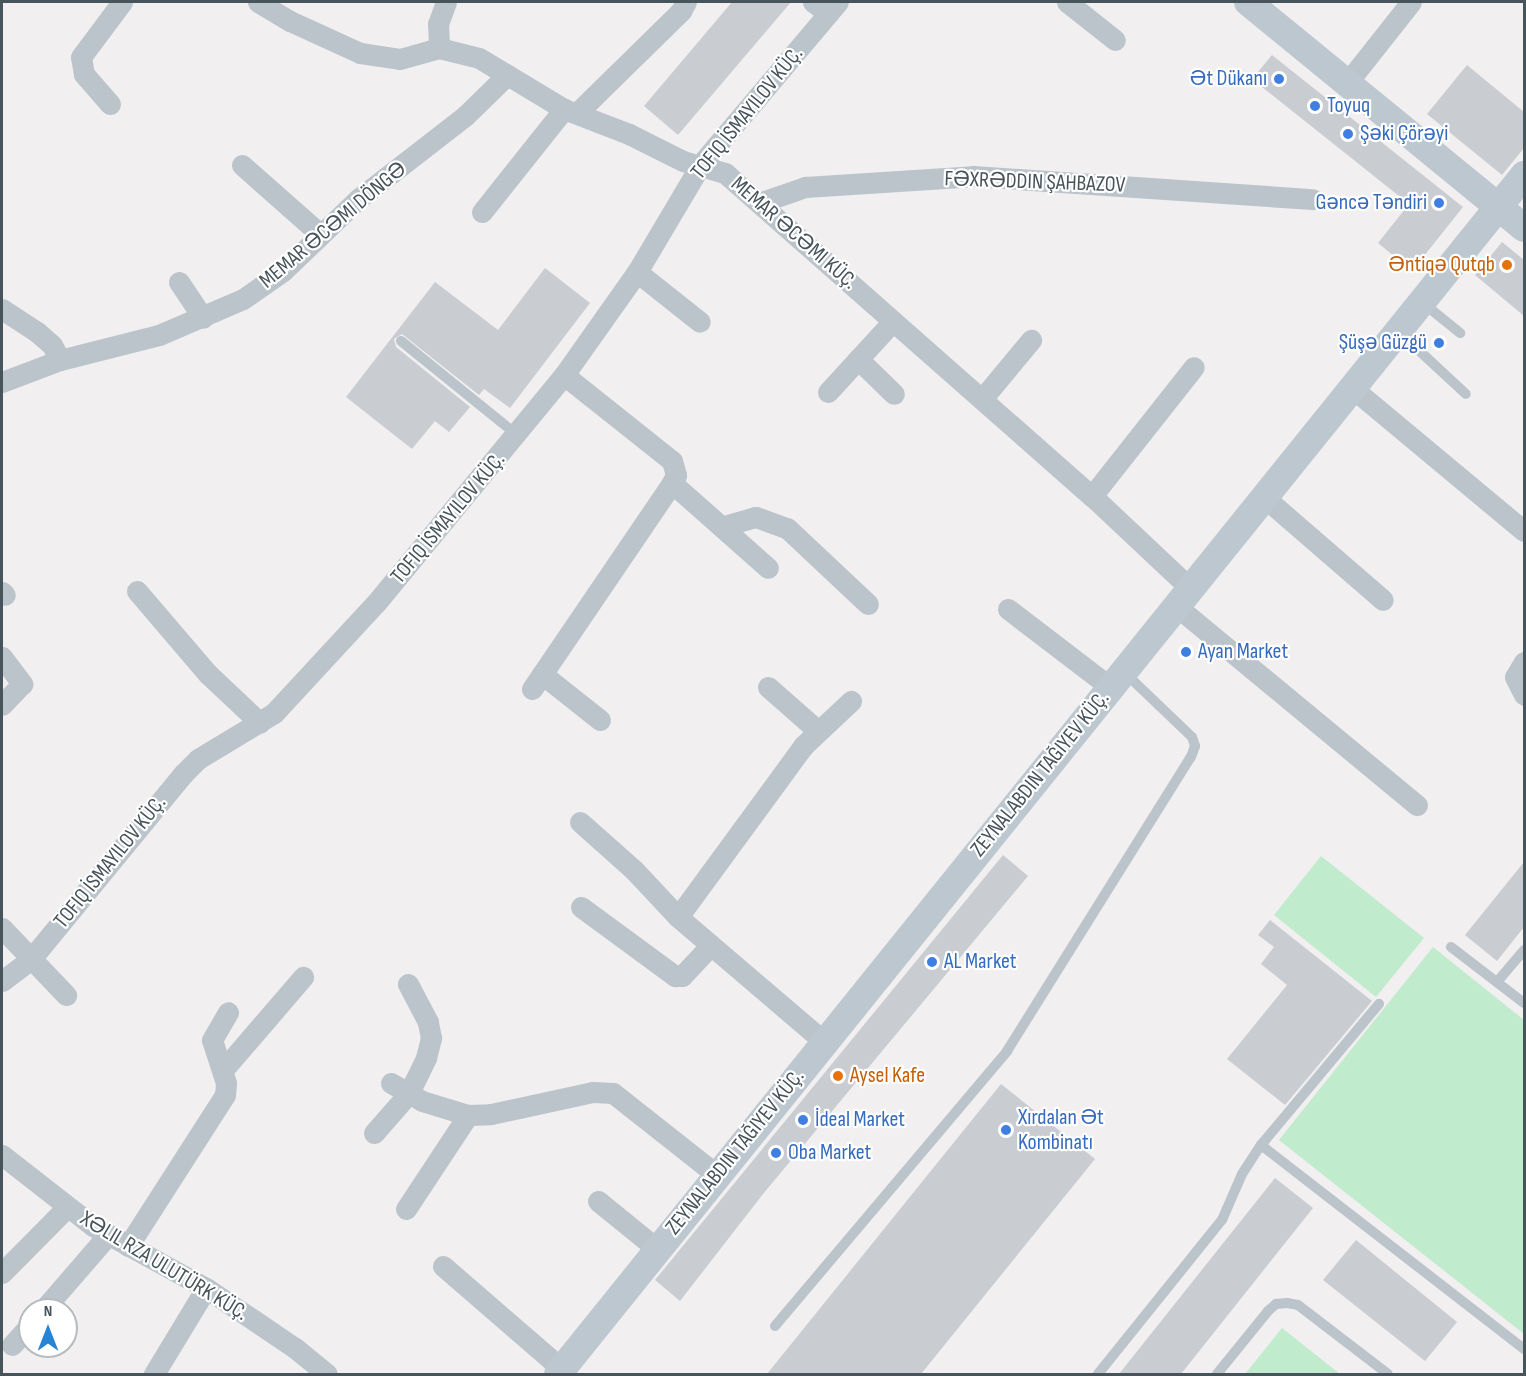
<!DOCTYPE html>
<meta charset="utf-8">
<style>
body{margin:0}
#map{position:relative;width:1526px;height:1376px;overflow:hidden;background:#f1efef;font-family:"Sofia Sans Condensed",sans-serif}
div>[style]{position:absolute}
.green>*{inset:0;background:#c0ebcd}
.building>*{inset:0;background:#c9ccd1}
.lane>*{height:10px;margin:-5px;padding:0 5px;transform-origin:5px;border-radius:5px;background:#bbc4cb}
.street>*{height:21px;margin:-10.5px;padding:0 10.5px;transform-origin:10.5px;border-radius:10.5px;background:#bbc4cb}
.secondary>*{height:28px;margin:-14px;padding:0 14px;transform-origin:14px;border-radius:14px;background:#bcc7cf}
.dots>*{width:16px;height:16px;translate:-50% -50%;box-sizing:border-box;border:3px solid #fff;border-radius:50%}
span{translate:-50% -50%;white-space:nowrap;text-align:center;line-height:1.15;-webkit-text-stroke:4.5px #fff;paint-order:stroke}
.shop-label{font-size:22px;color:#366cbe}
.right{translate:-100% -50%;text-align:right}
.left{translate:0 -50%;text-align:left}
.street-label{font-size:22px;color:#48545b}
.food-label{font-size:22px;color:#c56008}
.frame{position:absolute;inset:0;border:3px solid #48545b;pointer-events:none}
.north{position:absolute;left:18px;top:1298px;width:60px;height:60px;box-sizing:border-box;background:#fff;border:2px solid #b6bbbd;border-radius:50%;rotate:0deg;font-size:16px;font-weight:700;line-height:24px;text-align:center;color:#48545b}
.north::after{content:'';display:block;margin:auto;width:21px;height:27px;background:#2783d3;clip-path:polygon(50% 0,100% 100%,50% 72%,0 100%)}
</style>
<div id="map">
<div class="green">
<div style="clip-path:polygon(1321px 856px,1424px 938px,1376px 997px,1274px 915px)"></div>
<div style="clip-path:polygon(1433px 947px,1524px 1020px,1524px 1334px,1279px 1140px)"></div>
<div style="clip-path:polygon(1282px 1328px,1340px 1374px,1245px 1374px)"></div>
</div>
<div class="building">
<div style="clip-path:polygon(732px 2px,791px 2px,678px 135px,644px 106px)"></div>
<div style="clip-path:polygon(1272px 55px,1463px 207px,1412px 271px,1378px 243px,1409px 204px,1252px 79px)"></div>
<div style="clip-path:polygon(1467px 65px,1524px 112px,1524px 148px,1502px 175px,1427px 114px)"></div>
<div style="clip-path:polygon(1502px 242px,1524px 260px,1524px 316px,1475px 275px)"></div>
<div style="clip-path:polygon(545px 268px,590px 303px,510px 408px,484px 389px,479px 395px,402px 334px,394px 339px,396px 347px,470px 407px,449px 432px,435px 421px,412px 449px,346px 397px,435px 282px,498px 330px)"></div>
<div style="clip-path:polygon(1003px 855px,1028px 876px,763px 1194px,680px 1301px,655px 1280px)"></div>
<div style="clip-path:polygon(1524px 862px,1524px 927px,1497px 961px,1465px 935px)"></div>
<div style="clip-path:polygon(1270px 920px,1372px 1001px,1285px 1105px,1227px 1059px,1287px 985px,1261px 964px,1274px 947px,1258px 935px)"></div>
<div style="clip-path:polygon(1001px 1084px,1095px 1159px,921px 1374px,767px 1374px)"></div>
<div style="clip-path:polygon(1275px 1178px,1313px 1208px,1181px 1374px,1119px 1374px)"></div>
<div style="clip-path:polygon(1356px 1240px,1457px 1322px,1425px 1361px,1323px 1280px)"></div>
</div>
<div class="lane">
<div style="left:1423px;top:303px;width:48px;rotate:39deg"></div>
<div style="left:1399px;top:332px;width:91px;rotate:42.8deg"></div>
<div style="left:401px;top:341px;width:149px;rotate:39deg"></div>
<div style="left:1451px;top:947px;width:92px;rotate:37.5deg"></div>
<div style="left:1497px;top:982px;width:42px;rotate:-49.8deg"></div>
<div style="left:1261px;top:1145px;width:333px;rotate:37.8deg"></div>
<div style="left:775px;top:1326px;width:360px;rotate:-49.8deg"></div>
<div style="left:1007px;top:1051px;width:347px;rotate:-58deg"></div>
<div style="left:1191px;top:757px;width:12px;rotate:-70deg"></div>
<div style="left:1195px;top:746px;width:9px;rotate:-108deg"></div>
<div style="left:1192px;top:737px;width:93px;rotate:-136.3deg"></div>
<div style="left:1098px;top:1374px;width:198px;rotate:-51.2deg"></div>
<div style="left:1222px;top:1220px;width:50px;rotate:-66.5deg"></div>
<div style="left:1242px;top:1174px;width:35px;rotate:-57deg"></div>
<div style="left:1261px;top:1145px;width:184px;rotate:-50.1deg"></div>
<div style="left:1217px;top:1374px;width:81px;rotate:-51deg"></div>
<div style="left:1268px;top:1311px;width:11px;rotate:-41deg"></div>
<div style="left:1276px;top:1304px;width:11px;rotate:-5deg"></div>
<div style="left:1287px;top:1303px;width:11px;rotate:10deg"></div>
<div style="left:1298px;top:1305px;width:113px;rotate:37.5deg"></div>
</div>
<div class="street">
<div style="left:258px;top:2px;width:37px;rotate:31deg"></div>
<div style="left:290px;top:21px;width:77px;rotate:24.6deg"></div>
<div style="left:360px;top:53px;width:40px;rotate:8.5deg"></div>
<div style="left:400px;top:59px;width:41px;rotate:-15.8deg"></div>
<div style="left:439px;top:48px;width:41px;rotate:14deg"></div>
<div style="left:479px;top:58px;width:99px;rotate:31deg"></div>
<div style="left:564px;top:109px;width:70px;rotate:21deg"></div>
<div style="left:629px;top:134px;width:60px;rotate:26.6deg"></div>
<div style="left:683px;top:161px;width:44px;rotate:15.9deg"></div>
<div style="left:725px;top:173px;width:489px;rotate:41.4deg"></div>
<div style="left:1092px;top:496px;width:133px;rotate:43.2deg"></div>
<div style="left:813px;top:2px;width:19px;rotate:36deg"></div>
<div style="left:1067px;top:2px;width:61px;rotate:38.4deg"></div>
<div style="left:439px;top:48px;width:24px;rotate:-92deg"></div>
<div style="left:438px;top:24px;width:23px;rotate:-70deg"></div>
<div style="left:1347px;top:83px;width:103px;rotate:-51.7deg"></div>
<div style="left:110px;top:104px;width:40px;rotate:-131deg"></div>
<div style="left:84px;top:74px;width:17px;rotate:-100deg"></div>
<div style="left:81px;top:57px;width:69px;rotate:-53.3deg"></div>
<div style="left:577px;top:113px;width:146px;rotate:-44.4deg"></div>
<div style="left:681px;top:11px;width:10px;rotate:-61deg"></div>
<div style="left:242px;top:165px;width:104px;rotate:41.5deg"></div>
<div style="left:762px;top:202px;width:46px;rotate:-19.2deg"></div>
<div style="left:805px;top:187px;width:168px;rotate:-3.7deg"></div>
<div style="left:973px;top:176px;width:340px;rotate:3.9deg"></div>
<div style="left:482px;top:212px;width:132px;rotate:-51.5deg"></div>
<div style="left:637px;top:272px;width:80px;rotate:38.4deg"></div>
<div style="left:179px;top:282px;width:43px;rotate:56.3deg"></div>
<div style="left:2px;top:309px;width:42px;rotate:33.3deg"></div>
<div style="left:37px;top:332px;width:20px;rotate:41deg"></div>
<div style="left:52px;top:345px;width:17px;rotate:62deg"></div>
<div style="left:858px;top:359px;width:50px;rotate:44.2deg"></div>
<div style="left:564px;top:375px;width:138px;rotate:38.5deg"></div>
<div style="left:672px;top:461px;width:15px;rotate:74deg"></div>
<div style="left:676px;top:475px;width:9px;rotate:117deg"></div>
<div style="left:672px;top:483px;width:128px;rotate:41.5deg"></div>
<div style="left:2px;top:382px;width:62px;rotate:-20.8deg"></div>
<div style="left:60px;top:360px;width:102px;rotate:-14.2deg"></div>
<div style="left:159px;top:335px;width:91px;rotate:-23.2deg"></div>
<div style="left:243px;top:299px;width:49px;rotate:-35deg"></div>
<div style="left:283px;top:271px;width:104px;rotate:-43.8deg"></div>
<div style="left:358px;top:199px;width:135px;rotate:-37.8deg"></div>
<div style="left:465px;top:116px;width:59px;rotate:-44.3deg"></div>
<div style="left:1351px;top:387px;width:225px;rotate:39.8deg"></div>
<div style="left:828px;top:392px;width:96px;rotate:-47.5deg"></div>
<div style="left:982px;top:399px;width:77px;rotate:-50.3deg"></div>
<div style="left:1092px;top:496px;width:164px;rotate:-51.7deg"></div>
<div style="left:1264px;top:497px;width:157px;rotate:40.9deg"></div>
<div style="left:724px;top:526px;width:33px;rotate:-16deg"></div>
<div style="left:756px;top:517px;width:33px;rotate:20deg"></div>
<div style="left:787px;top:528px;width:111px;rotate:43.2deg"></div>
<div style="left:137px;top:591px;width:109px;rotate:49.5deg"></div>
<div style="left:208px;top:674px;width:71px;rotate:43.3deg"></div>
<div style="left:2px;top:592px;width:4px;rotate:45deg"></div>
<div style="left:1175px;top:605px;width:314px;rotate:39.6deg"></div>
<div style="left:1008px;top:609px;width:128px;rotate:37.4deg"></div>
<div style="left:2px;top:657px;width:34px;rotate:53deg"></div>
<div style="left:22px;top:684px;width:29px;rotate:134deg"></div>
<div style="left:1524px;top:662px;width:17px;rotate:121deg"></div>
<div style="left:1515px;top:677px;width:20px;rotate:63deg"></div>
<div style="left:542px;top:674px;width:74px;rotate:38.4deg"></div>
<div style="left:768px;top:687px;width:65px;rotate:41.3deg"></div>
<div style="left:532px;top:689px;width:249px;rotate:-55.8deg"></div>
<div style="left:580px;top:822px;width:72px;rotate:41.6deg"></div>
<div style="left:634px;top:870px;width:64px;rotate:46.9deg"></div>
<div style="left:678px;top:917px;width:191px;rotate:40.5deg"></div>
<div style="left:581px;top:907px;width:117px;rotate:36.3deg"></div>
<div style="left:675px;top:976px;width:7px"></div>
<div style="left:682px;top:976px;width:42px;rotate:-46.9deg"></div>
<div style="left:678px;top:917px;width:212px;rotate:-53.8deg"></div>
<div style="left:803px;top:746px;width:66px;rotate:-43.2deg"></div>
<div style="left:2px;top:928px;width:93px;rotate:46.3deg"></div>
<div style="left:2px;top:981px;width:36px;rotate:-37deg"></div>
<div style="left:31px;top:959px;width:239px;rotate:-50.6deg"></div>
<div style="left:183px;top:774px;width:21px;rotate:-45deg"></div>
<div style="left:198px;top:759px;width:89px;rotate:-31.2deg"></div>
<div style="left:274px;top:713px;width:150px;rotate:-47.2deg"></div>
<div style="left:376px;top:603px;width:296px;rotate:-50.5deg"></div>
<div style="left:564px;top:375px;width:126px;rotate:-54.7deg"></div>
<div style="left:637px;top:272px;width:126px;rotate:-59.3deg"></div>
<div style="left:701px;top:164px;width:212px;rotate:-49.8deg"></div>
<div style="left:223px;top:1070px;width:123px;rotate:-49.3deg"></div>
<div style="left:391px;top:1083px;width:36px;rotate:30deg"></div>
<div style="left:422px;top:1101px;width:48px;rotate:16.9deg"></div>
<div style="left:468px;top:1115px;width:23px;rotate:-2deg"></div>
<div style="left:491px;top:1114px;width:104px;rotate:-12.2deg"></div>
<div style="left:593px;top:1092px;width:20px;rotate:3deg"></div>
<div style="left:613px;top:1093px;width:132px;rotate:38.3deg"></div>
<div style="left:374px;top:1133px;width:53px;rotate:-48.8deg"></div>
<div style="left:409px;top:1093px;width:39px;rotate:-64deg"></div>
<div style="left:426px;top:1058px;width:21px;rotate:-76deg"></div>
<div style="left:431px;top:1038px;width:16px;rotate:-101deg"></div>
<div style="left:428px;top:1022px;width:43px;rotate:-117.8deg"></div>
<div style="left:2px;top:1155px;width:115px;rotate:38deg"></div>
<div style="left:93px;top:1226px;width:129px;rotate:28.8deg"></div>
<div style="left:206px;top:1288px;width:107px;rotate:34deg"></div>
<div style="left:295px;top:1348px;width:41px;rotate:39.1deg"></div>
<div style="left:598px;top:1201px;width:76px;rotate:39.1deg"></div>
<div style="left:406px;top:1209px;width:113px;rotate:-56.6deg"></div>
<div style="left:128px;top:1246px;width:179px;rotate:-57.3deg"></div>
<div style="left:225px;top:1095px;width:12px;rotate:-85deg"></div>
<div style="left:226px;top:1083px;width:45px;rotate:-108deg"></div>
<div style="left:212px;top:1040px;width:32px;rotate:-60deg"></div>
<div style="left:443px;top:1266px;width:157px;rotate:40.9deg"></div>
<div style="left:2px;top:1273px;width:93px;rotate:-45.4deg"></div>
<div style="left:43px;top:1310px;width:99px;rotate:-49.1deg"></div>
<div style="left:12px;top:1345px;width:27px;rotate:-48deg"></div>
<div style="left:154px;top:1374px;width:100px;rotate:-58.8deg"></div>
</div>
<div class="secondary">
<div style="left:1248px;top:2px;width:357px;rotate:39.3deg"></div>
<div style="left:558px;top:1374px;width:1540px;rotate:-51.14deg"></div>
</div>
<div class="dots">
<div style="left:1279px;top:79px;background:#3f7fe0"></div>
<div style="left:1315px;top:106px;background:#3f7fe0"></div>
<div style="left:1348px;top:134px;background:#3f7fe0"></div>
<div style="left:1439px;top:203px;background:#3f7fe0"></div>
<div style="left:1507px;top:265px;background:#e8710a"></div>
<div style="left:1439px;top:343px;background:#3f7fe0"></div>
<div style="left:1186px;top:652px;background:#3f7fe0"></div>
<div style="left:932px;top:962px;background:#3f7fe0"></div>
<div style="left:838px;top:1076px;background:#e8710a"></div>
<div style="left:803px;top:1120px;background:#3f7fe0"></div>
<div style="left:1006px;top:1130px;background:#3f7fe0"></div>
<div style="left:776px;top:1153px;background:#3f7fe0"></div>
</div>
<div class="shop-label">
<span class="right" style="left:1267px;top:79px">Ət Dükanı</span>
<span class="left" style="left:1327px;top:106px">Toyuq</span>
<span class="left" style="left:1360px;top:134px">Şəki Çörəyi</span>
<span class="right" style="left:1427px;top:203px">Gəncə Təndiri</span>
<span class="right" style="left:1427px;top:343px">Şüşə Güzgü</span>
<span class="left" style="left:1198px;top:652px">Ayan Market</span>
<span class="left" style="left:944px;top:962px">AL Market</span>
<span class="left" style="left:1018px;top:1130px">Xırdalan Ət<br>Kombinatı</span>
<span class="left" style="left:815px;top:1120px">İdeal Market</span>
<span class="left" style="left:788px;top:1153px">Oba Market</span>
</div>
<div class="street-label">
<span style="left:747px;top:113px;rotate:-51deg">TOFIQ İSMAYILOV KÜÇ.</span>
<span style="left:1035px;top:182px;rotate:2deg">FƏXRƏDDIN ŞAHBAZOV</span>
<span style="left:333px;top:225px;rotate:-40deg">MEMAR ƏCƏMI DÖNGƏ</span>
<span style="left:794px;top:233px;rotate:41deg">MEMAR ƏCƏMI KÜÇ.</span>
<span style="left:448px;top:518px;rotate:-50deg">TOFIQ İSMAYILOV KÜÇ.</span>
<span style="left:1040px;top:774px;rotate:-51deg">ZEYNALABDIN TAĞIYEV KÜÇ.</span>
<span style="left:110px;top:862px;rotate:-51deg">TOFIQ İSMAYILOV KÜÇ.</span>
<span style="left:735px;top:1152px;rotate:-51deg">ZEYNALABDIN TAĞIYEV KÜÇ.</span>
<span style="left:164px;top:1266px;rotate:31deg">XƏLIL RZA ULUTÜRK KÜÇ.</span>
</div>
<div class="food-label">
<span class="right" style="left:1495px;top:265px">Əntiqə Qutqb</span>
<span class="left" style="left:850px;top:1076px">Aysel Kafe</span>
</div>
<div class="frame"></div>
<div class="north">N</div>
</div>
